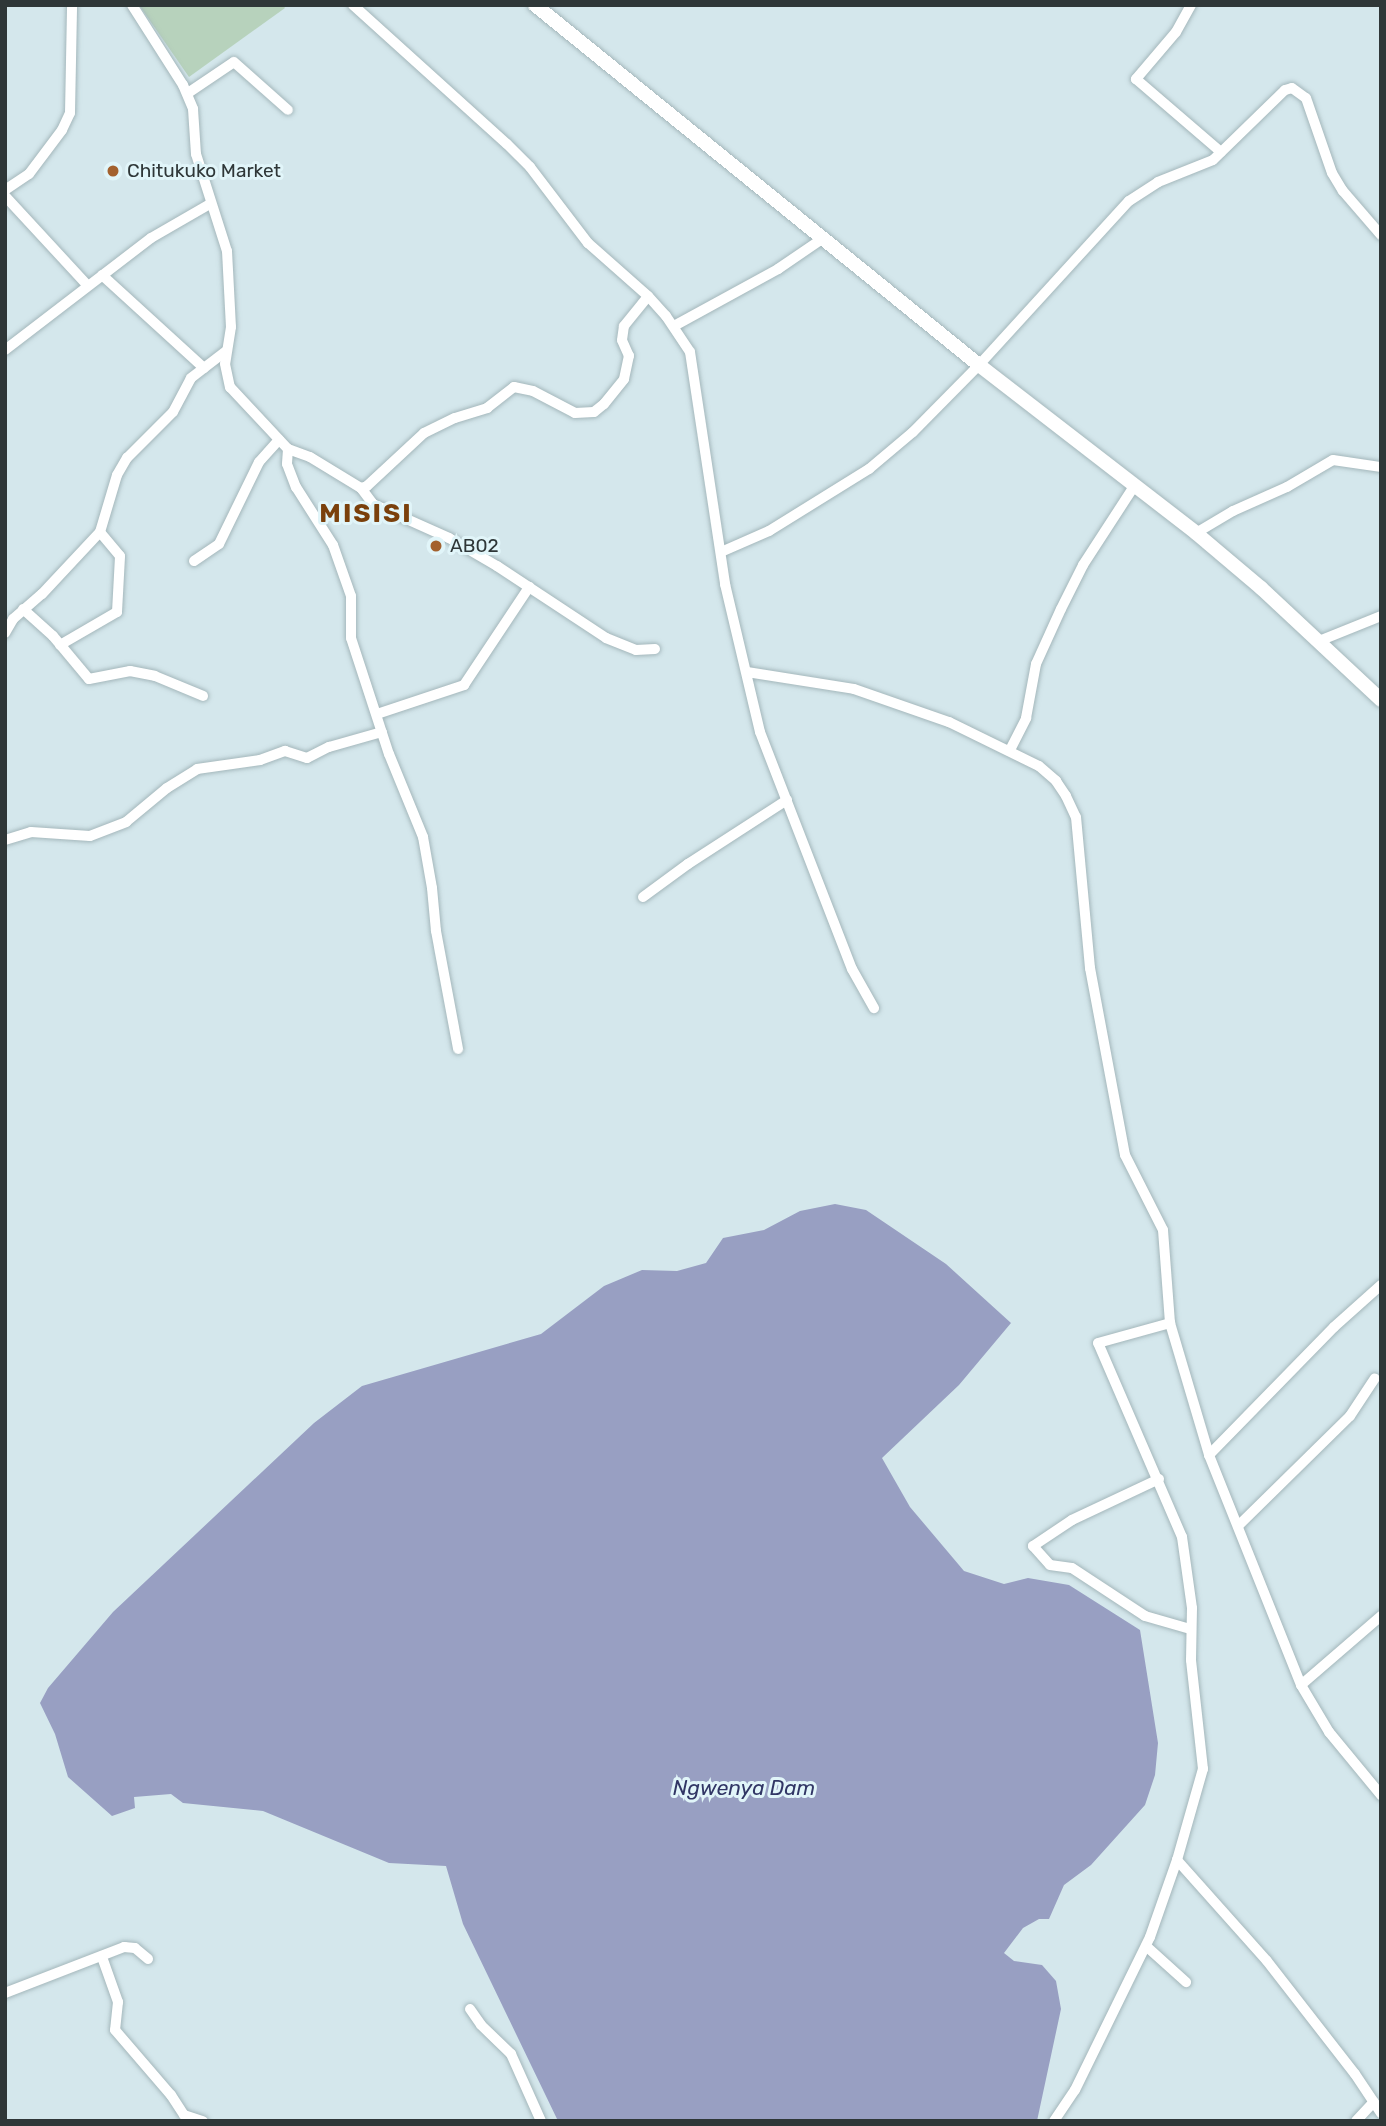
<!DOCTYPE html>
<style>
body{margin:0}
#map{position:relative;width:1386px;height:2126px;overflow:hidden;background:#d4e7ec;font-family:Rubik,sans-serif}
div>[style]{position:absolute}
.green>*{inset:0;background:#b7d2bc}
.water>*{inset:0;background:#989fc2}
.roads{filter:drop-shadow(0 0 2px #a4b7bb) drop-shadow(0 0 2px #a4b7bb)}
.street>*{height:10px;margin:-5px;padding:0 5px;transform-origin:5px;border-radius:5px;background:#fff}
.secondary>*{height:14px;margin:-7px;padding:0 7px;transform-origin:7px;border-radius:7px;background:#fff}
.dots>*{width:19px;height:19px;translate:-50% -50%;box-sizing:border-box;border:4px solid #e1f5f9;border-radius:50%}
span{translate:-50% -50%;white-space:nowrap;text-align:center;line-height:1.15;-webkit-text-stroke:6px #e1f5f9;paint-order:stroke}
.poi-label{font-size:19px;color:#2f3738}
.left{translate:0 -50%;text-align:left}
.water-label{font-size:21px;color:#313665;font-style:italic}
.district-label{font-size:26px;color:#7a400c;font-weight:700;letter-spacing:2px}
.frame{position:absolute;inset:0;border:7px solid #2f3738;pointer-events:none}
</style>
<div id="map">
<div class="green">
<div style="clip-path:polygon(139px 5px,283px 5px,285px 8px,189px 77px)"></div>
</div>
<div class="water">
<div style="clip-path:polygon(835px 1204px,866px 1210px,946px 1264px,1011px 1323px,959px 1385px,882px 1458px,910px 1507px,964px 1571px,1004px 1584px,1028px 1578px,1069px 1585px,1140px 1630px,1158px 1743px,1155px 1775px,1145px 1805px,1091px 1865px,1064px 1885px,1049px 1919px,1039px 1919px,1023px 1928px,1004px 1953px,1014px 1961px,1042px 1965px,1056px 1981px,1061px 2009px,1037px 2121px,558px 2121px,463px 1924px,446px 1866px,389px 1863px,263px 1811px,183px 1803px,171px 1794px,134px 1797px,135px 1808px,112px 1816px,68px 1777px,55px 1734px,40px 1703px,48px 1688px,113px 1612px,314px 1423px,362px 1386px,541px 1334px,604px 1286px,642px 1270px,677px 1271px,706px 1263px,723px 1238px,764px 1230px,800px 1211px)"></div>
</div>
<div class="roads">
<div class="street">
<div style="left:132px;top:5px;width:95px;rotate:57.5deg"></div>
<div style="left:183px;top:85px;width:26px;rotate:67deg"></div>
<div style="left:193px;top:109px;width:45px;rotate:86.2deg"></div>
<div style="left:196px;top:154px;width:102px;rotate:72.3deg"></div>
<div style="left:227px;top:251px;width:76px;rotate:87deg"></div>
<div style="left:231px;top:327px;width:37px;rotate:99deg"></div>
<div style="left:225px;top:364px;width:24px;rotate:78deg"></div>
<div style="left:230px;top:387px;width:85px;rotate:46.9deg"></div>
<div style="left:288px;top:449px;width:15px;rotate:94deg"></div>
<div style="left:287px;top:464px;width:25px;rotate:69deg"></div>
<div style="left:296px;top:487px;width:69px;rotate:57.5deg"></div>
<div style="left:333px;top:545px;width:54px;rotate:70.6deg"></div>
<div style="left:351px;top:596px;width:42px;rotate:90deg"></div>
<div style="left:351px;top:638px;width:122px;rotate:71.9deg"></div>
<div style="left:389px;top:754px;width:90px;rotate:67.7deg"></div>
<div style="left:423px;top:837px;width:52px;rotate:80deg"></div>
<div style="left:432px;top:888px;width:43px;rotate:84.7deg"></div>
<div style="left:436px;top:931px;width:120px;rotate:79.4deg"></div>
<div style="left:353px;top:5px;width:207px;rotate:42.1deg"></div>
<div style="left:507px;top:144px;width:33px;rotate:45deg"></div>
<div style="left:530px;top:167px;width:96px;rotate:52.7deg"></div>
<div style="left:588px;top:243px;width:80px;rotate:41.5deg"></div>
<div style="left:648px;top:296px;width:27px;rotate:48deg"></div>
<div style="left:666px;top:316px;width:43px;rotate:56.3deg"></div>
<div style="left:690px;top:352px;width:235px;rotate:81.4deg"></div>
<div style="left:725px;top:584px;width:152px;rotate:76.7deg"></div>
<div style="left:760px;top:732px;width:254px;rotate:68.8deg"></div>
<div style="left:852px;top:969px;width:45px;rotate:60.6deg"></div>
<div style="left:1191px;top:5px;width:31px;rotate:119deg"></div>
<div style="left:1176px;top:32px;width:62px;rotate:130.4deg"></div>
<div style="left:1136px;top:79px;width:112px;rotate:40.7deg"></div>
<div style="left:188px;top:93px;width:55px;rotate:-34deg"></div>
<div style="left:234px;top:62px;width:72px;rotate:41.6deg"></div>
<div style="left:5px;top:190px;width:29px;rotate:-34deg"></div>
<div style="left:29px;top:174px;width:55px;rotate:-53.1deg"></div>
<div style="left:62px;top:130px;width:19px;rotate:-65deg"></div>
<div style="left:70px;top:113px;width:108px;rotate:-88.9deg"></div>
<div style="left:5px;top:196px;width:122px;rotate:47.3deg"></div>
<div style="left:102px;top:275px;width:138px;rotate:42.4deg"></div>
<div style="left:674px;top:326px;width:119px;rotate:-28.7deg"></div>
<div style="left:778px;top:269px;width:53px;rotate:-34.3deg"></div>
<div style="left:5px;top:350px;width:184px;rotate:-37.5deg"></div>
<div style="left:151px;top:238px;width:68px;rotate:-30deg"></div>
<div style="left:288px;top:449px;width:23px;rotate:20deg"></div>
<div style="left:310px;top:457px;width:60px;rotate:31.3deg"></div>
<div style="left:361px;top:488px;width:6px;rotate:-18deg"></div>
<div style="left:367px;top:486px;width:78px;rotate:-42.9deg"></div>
<div style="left:424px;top:433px;width:34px;rotate:-26deg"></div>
<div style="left:455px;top:418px;width:34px;rotate:-17deg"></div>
<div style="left:487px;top:408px;width:34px;rotate:-38deg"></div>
<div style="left:514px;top:387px;width:19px;rotate:12deg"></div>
<div style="left:533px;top:391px;width:47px;rotate:27.6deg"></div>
<div style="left:575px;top:413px;width:19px;rotate:-3deg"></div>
<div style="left:594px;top:412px;width:13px;rotate:-39deg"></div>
<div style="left:604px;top:404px;width:32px;rotate:-51deg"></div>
<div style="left:624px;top:379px;width:24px;rotate:-78deg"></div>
<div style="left:629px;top:356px;width:17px;rotate:-114deg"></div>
<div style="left:622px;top:340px;width:14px;rotate:-82deg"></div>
<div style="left:624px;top:326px;width:38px;rotate:-51deg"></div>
<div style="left:361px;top:488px;width:20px;rotate:53deg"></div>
<div style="left:373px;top:504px;width:83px;rotate:24.1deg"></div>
<div style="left:449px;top:538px;width:56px;rotate:30.3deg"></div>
<div style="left:497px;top:566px;width:131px;rotate:33.4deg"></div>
<div style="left:606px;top:638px;width:32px;rotate:22deg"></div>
<div style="left:636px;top:650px;width:19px;rotate:-3deg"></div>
<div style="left:1196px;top:533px;width:43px;rotate:-30.7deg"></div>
<div style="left:1233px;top:511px;width:59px;rotate:-24deg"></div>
<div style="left:1287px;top:487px;width:53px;rotate:-30.4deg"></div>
<div style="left:1333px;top:460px;width:49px;rotate:8.3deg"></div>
<div style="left:721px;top:552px;width:52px;rotate:-23.6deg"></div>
<div style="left:769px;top:531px;width:118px;rotate:-31.8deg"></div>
<div style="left:869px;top:469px;width:57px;rotate:-40.1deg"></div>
<div style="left:913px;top:432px;width:94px;rotate:-45.4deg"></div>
<div style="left:979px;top:365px;width:222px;rotate:-47.6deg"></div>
<div style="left:1129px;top:201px;width:35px;rotate:-33deg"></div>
<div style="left:1158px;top:182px;width:59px;rotate:-21.8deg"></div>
<div style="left:1213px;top:160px;width:100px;rotate:-44.2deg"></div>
<div style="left:1285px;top:90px;width:7px;rotate:-16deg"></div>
<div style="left:1292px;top:88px;width:17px;rotate:36deg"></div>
<div style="left:1306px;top:98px;width:79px;rotate:70.9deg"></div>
<div style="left:1332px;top:173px;width:21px;rotate:59deg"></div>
<div style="left:1343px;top:191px;width:58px;rotate:49.2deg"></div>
<div style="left:194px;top:561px;width:30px;rotate:-34deg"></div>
<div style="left:219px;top:544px;width:91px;rotate:-64deg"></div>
<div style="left:259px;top:462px;width:30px;rotate:-48deg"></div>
<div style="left:23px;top:609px;width:40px;rotate:42deg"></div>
<div style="left:53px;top:636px;width:56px;rotate:50.1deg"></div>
<div style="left:89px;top:679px;width:42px;rotate:-11deg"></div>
<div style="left:130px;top:671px;width:25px;rotate:11deg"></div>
<div style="left:155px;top:676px;width:52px;rotate:22.6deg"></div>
<div style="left:5px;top:633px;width:16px;rotate:-60deg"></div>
<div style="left:13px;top:619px;width:38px;rotate:-41deg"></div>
<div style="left:42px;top:594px;width:85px;rotate:-46.9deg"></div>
<div style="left:100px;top:532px;width:59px;rotate:-73.4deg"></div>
<div style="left:117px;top:475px;width:20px;rotate:-60deg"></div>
<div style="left:127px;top:458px;width:65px;rotate:-45deg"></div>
<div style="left:173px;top:412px;width:38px;rotate:-62deg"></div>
<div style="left:191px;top:378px;width:44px;rotate:-37.6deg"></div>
<div style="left:1319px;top:641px;width:67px;rotate:-22deg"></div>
<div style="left:60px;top:645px;width:66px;rotate:-30.1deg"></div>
<div style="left:117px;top:612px;width:56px;rotate:-86.9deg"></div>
<div style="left:120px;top:556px;width:31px;rotate:-130deg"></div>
<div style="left:747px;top:672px;width:108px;rotate:9deg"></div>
<div style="left:854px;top:689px;width:101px;rotate:19.2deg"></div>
<div style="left:949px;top:722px;width:100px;rotate:26.1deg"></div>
<div style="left:1039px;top:766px;width:23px;rotate:41deg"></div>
<div style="left:1056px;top:781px;width:18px;rotate:56deg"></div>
<div style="left:1066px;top:796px;width:23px;rotate:65deg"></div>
<div style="left:1076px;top:817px;width:152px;rotate:84.7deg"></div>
<div style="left:1090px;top:968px;width:190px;rotate:79.4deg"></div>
<div style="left:1125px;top:1155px;width:84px;rotate:63.1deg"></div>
<div style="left:1163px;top:1230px;width:93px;rotate:85.7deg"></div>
<div style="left:1170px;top:1323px;width:138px;rotate:73.5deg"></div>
<div style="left:1209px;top:1455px;width:248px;rotate:68.2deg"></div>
<div style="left:1301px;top:1685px;width:55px;rotate:59.2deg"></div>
<div style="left:1329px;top:1732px;width:82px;rotate:50.5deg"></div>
<div style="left:377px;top:714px;width:92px;rotate:-18.4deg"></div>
<div style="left:464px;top:685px;width:118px;rotate:-56.4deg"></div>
<div style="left:1010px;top:750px;width:36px;rotate:-63deg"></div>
<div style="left:1026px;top:718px;width:55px;rotate:-79.5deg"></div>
<div style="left:1036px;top:664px;width:60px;rotate:-65.6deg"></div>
<div style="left:1061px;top:609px;width:49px;rotate:-63.4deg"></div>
<div style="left:1083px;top:565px;width:95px;rotate:-57deg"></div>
<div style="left:5px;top:840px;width:27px;rotate:-17deg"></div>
<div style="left:31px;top:832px;width:59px;rotate:3.9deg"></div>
<div style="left:90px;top:836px;width:39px;rotate:-21deg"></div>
<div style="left:126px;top:822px;width:53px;rotate:-39.7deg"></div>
<div style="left:167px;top:788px;width:36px;rotate:-32deg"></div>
<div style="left:197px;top:769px;width:64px;rotate:-8.1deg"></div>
<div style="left:260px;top:760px;width:27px;rotate:-20deg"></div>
<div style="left:285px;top:751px;width:23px;rotate:18deg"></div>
<div style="left:307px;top:758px;width:25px;rotate:-27deg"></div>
<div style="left:329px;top:747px;width:55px;rotate:-15.8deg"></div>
<div style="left:643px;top:897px;width:56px;rotate:-36.3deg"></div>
<div style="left:688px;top:864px;width:118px;rotate:-32.9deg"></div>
<div style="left:1209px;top:1455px;width:179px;rotate:-45.7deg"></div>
<div style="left:1334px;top:1327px;width:63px;rotate:-41.8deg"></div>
<div style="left:1159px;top:1479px;width:96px;rotate:154.8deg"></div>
<div style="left:1072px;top:1520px;width:47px;rotate:146.3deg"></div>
<div style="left:1033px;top:1546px;width:25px;rotate:48deg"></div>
<div style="left:1050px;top:1565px;width:22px;rotate:8deg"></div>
<div style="left:1072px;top:1568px;width:87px;rotate:33.3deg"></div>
<div style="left:1145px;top:1616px;width:47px;rotate:16.1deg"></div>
<div style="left:1238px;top:1526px;width:157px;rotate:-44.5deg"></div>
<div style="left:1350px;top:1416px;width:45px;rotate:-56.7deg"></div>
<div style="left:1301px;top:1685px;width:106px;rotate:-40.8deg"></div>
<div style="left:1177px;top:1860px;width:135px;rotate:48.3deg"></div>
<div style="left:1267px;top:1961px;width:143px;rotate:52.1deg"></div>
<div style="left:1355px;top:2074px;width:47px;rotate:56.3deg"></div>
<div style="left:1146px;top:1946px;width:54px;rotate:42deg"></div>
<div style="left:102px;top:1957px;width:48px;rotate:70.4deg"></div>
<div style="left:118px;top:2002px;width:28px;rotate:96deg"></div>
<div style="left:115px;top:2030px;width:86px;rotate:49.3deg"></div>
<div style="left:171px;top:2095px;width:24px;rotate:57deg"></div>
<div style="left:184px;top:2115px;width:20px;rotate:18deg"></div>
<div style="left:5px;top:1993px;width:128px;rotate:-21.1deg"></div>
<div style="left:124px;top:1947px;width:11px;rotate:5deg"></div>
<div style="left:135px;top:1948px;width:17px;rotate:40deg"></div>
<div style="left:470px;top:2009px;width:19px;rotate:55deg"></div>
<div style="left:481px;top:2025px;width:42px;rotate:44deg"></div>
<div style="left:511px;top:2054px;width:73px;rotate:65.9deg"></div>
<div style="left:1054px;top:2121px;width:37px;rotate:-56deg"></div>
<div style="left:1075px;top:2090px;width:170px;rotate:-63.9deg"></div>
<div style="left:1150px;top:1937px;width:82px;rotate:-70.7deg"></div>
<div style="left:1177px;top:1860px;width:95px;rotate:-74.1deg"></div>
<div style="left:1203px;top:1769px;width:110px;rotate:-96.3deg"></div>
<div style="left:1191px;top:1660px;width:52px;rotate:-88.9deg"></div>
<div style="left:1192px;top:1608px;width:72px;rotate:-98deg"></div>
<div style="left:1182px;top:1537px;width:211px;rotate:-113.4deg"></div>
<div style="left:1098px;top:1343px;width:75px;rotate:-15.5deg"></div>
<div style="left:1356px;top:2121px;width:26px;rotate:-47deg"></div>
</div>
<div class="secondary">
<div style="left:535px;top:5px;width:572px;rotate:39.04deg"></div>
<div style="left:979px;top:365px;width:274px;rotate:37.7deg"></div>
<div style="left:1196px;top:533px;width:85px;rotate:40.2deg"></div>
<div style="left:1261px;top:588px;width:164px;rotate:43deg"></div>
</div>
</div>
<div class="dots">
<div style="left:113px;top:171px;background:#a3612e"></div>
<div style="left:436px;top:546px;background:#a3612e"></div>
</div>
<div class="poi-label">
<span class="left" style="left:127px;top:171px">Chitukuko Market</span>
<span class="left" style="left:450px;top:546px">AB02</span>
</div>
<div class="water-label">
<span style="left:744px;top:1788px">Ngwenya Dam</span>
</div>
<div class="district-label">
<span style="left:366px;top:514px">MISISI</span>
</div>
<div class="frame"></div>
</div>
